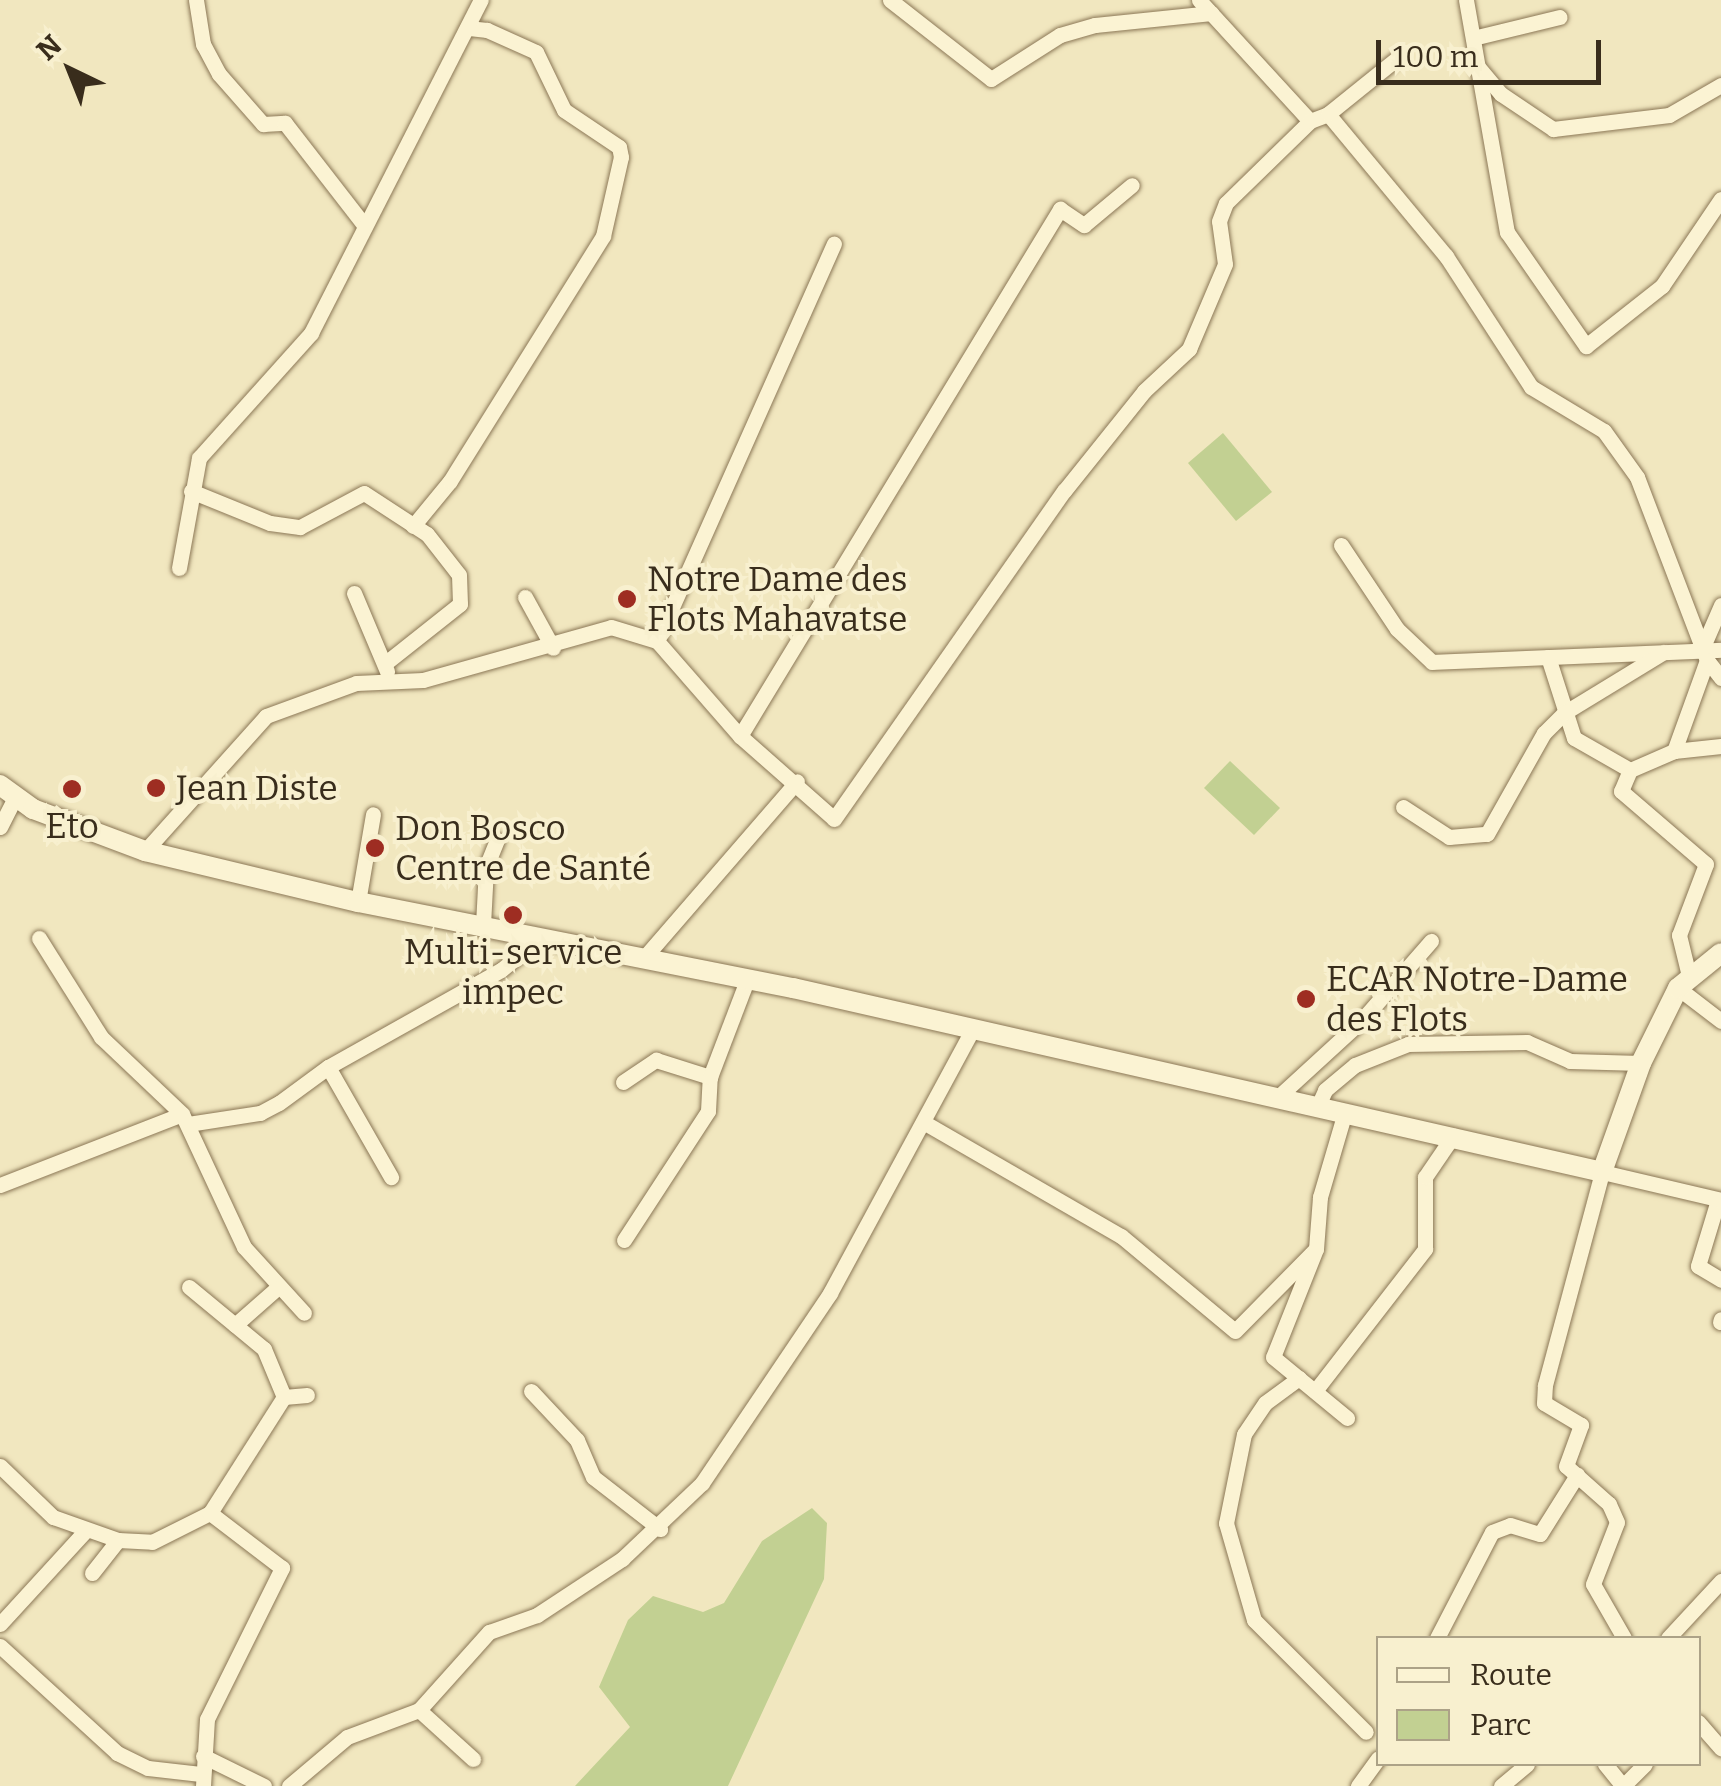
<!DOCTYPE html>
<meta charset="utf-8">
<style>
body{margin:0}
#map{position:relative;width:1721px;height:1786px;overflow:hidden;background:#f1e7bf;font-family:Bitter,serif}
div>[style]{position:absolute}
.green>*{inset:0;background:#c2d092}
.roads{filter:drop-shadow(0 0 2px #8b7756) drop-shadow(0 0 2px #8b7756)}
.street>*{height:15px;margin:-7.5px;padding:0 7.5px;transform-origin:7.5px;border-radius:7.5px;background:#fbf3d3}
.secondary>*{height:20px;margin:-10px;padding:0 10px;transform-origin:10px;border-radius:10px;background:#fbf3d3}
.dots>*{width:28px;height:28px;translate:-50% -50%;box-sizing:border-box;border:5px solid #f8f0cf;border-radius:50%}
span{translate:-50% -50%;white-space:nowrap;text-align:center;line-height:1.15;-webkit-text-stroke:8px #f8f0cf;paint-order:stroke}
.poi-label{font-size:35px;color:#392d1c}
.left{translate:0 -50%;text-align:left}
.legend{position:absolute;left:1376px;top:1636px;width:325px;height:130px;box-sizing:border-box;background:#f8f0cf;border:2px solid #aca287;margin:0;padding:12px 18px;list-style:none;font-size:30px;color:#392d1c}
.legend li{display:flex;align-items:center;gap:20px;height:50px}
.legend b{width:50px;border:2px solid #aca287}
.north{position:absolute;left:20px;top:20px;width:100px;height:100px;-webkit-text-stroke:8px #f8f0cf;paint-order:stroke;rotate:317deg;font-size:28px;font-weight:700;line-height:40px;text-align:center;color:#392d1c}
.north::after{content:'';display:block;margin:auto;width:35px;height:45px;background:#392d1c;clip-path:polygon(50% 0,100% 100%,50% 72%,0 100%)}
.scale{position:absolute;left:1376px;top:40px;width:225px;height:45px;box-sizing:border-box;border:5px solid #392d1c;border-top:0;padding-left:12px;font-size:30px;line-height:35px;white-space:nowrap;color:#392d1c;-webkit-text-stroke:8px #f8f0cf;paint-order:stroke}
</style>
<div id="map">
<div class="green">
<div style="clip-path:polygon(1223px 433px,1272px 492px,1236px 521px,1188px 463px)"></div>
<div style="clip-path:polygon(1230px 761px,1280px 808px,1254px 835px,1204px 788px)"></div>
<div style="clip-path:polygon(812px 1508px,827px 1523px,824px 1579px,728px 1786px,575px 1786px,630px 1727px,599px 1687px,628px 1620px,653px 1596px,703px 1612px,724px 1603px,762px 1541px)"></div>
</div>
<div class="roads">
<div class="street">
<div style="left:196px;top:0;width:45px;rotate:81deg"></div>
<div style="left:203px;top:44px;width:34px;rotate:62deg"></div>
<div style="left:219px;top:74px;width:67px;rotate:48.7deg"></div>
<div style="left:263px;top:124px;width:22px;rotate:-3deg"></div>
<div style="left:285px;top:123px;width:129px;rotate:52.2deg"></div>
<div style="left:890px;top:0;width:128px;rotate:38deg"></div>
<div style="left:991px;top:79px;width:82px;rotate:-32.5deg"></div>
<div style="left:1060px;top:35px;width:36px;rotate:-16deg"></div>
<div style="left:1095px;top:25px;width:117px;rotate:-5.9deg"></div>
<div style="left:1199px;top:0;width:164px;rotate:47.5deg"></div>
<div style="left:1466px;top:0;width:236px;rotate:80deg"></div>
<div style="left:1507px;top:232px;width:139px;rotate:55.3deg"></div>
<div style="left:1586px;top:346px;width:97px;rotate:-38.3deg"></div>
<div style="left:1662px;top:286px;width:105px;rotate:-55.9deg"></div>
<div style="left:1473px;top:38px;width:89px;rotate:-13.6deg"></div>
<div style="left:1479px;top:68px;width:34px;rotate:50deg"></div>
<div style="left:1501px;top:94px;width:63px;rotate:33.9deg"></div>
<div style="left:1553px;top:129px;width:117px;rotate:-6.9deg"></div>
<div style="left:1669px;top:115px;width:60px;rotate:-30deg"></div>
<div style="left:1328px;top:114px;width:185px;rotate:50.3deg"></div>
<div style="left:1446px;top:256px;width:156px;rotate:57deg"></div>
<div style="left:1531px;top:387px;width:85px;rotate:31.1deg"></div>
<div style="left:1604px;top:431px;width:57px;rotate:54.3deg"></div>
<div style="left:1637px;top:477px;width:196px;rotate:69.1deg"></div>
<div style="left:1707px;top:660px;width:97px;rotate:109.9deg"></div>
<div style="left:1674px;top:751px;width:48px;rotate:156.6deg"></div>
<div style="left:1630px;top:770px;width:23px;rotate:113deg"></div>
<div style="left:1621px;top:791px;width:112px;rotate:40.7deg"></div>
<div style="left:1706px;top:864px;width:76px;rotate:110.8deg"></div>
<div style="left:1679px;top:935px;width:42px;rotate:76.3deg"></div>
<div style="left:191px;top:491px;width:85px;rotate:22.1deg"></div>
<div style="left:270px;top:523px;width:30px;rotate:8deg"></div>
<div style="left:300px;top:527px;width:72px;rotate:-28deg"></div>
<div style="left:364px;top:493px;width:75px;rotate:33.1deg"></div>
<div style="left:427px;top:534px;width:52px;rotate:52deg"></div>
<div style="left:459px;top:575px;width:29px;rotate:88deg"></div>
<div style="left:460px;top:604px;width:92px;rotate:141.6deg"></div>
<div style="left:413px;top:526px;width:58px;rotate:-50.6deg"></div>
<div style="left:450px;top:481px;width:289px;rotate:-58deg"></div>
<div style="left:603px;top:236px;width:81px;rotate:-77.2deg"></div>
<div style="left:621px;top:157px;width:10px;rotate:-101deg"></div>
<div style="left:619px;top:147px;width:66px;rotate:-146.1deg"></div>
<div style="left:564px;top:110px;width:64px;rotate:-115.8deg"></div>
<div style="left:536px;top:52px;width:54px;rotate:-155.8deg"></div>
<div style="left:487px;top:30px;width:20px;rotate:-174deg"></div>
<div style="left:1341px;top:545px;width:101px;rotate:56.3deg"></div>
<div style="left:1397px;top:629px;width:48px;rotate:43.3deg"></div>
<div style="left:1432px;top:662px;width:289px;rotate:-2.4deg"></div>
<div style="left:179px;top:568px;width:112px;rotate:-79.7deg"></div>
<div style="left:199px;top:458px;width:168px;rotate:-48.1deg"></div>
<div style="left:311px;top:333px;width:374px;rotate:-63deg"></div>
<div style="left:354px;top:593px;width:85px;rotate:67.1deg"></div>
<div style="left:525px;top:597px;width:58px;rotate:61.2deg"></div>
<div style="left:657px;top:641px;width:435px;rotate:-66deg"></div>
<div style="left:1702px;top:649px;width:48px;rotate:-66.6deg"></div>
<div style="left:1548px;top:657px;width:85px;rotate:72.2deg"></div>
<div style="left:1574px;top:738px;width:64px;rotate:29.7deg"></div>
<div style="left:1707px;top:660px;width:23px;rotate:52deg"></div>
<div style="left:740px;top:736px;width:617px;rotate:-58.73deg"></div>
<div style="left:1060px;top:209px;width:29px;rotate:34deg"></div>
<div style="left:1084px;top:225px;width:62px;rotate:-39.8deg"></div>
<div style="left:1674px;top:751px;width:47px;rotate:-6.1deg"></div>
<div style="left:1403px;top:807px;width:55px;rotate:33.1deg"></div>
<div style="left:1449px;top:837px;width:38px;rotate:-5deg"></div>
<div style="left:1487px;top:834px;width:116px;rotate:-60.6deg"></div>
<div style="left:1544px;top:733px;width:28px;rotate:-45deg"></div>
<div style="left:1564px;top:713px;width:117px;rotate:-31.4deg"></div>
<div style="left:0;top:827px;width:34px;rotate:-63deg"></div>
<div style="left:145px;top:851px;width:181px;rotate:-48.1deg"></div>
<div style="left:266px;top:716px;width:96px;rotate:-20.1deg"></div>
<div style="left:356px;top:683px;width:67px;rotate:-2.6deg"></div>
<div style="left:423px;top:680px;width:195px;rotate:-15.7deg"></div>
<div style="left:611px;top:627px;width:48px;rotate:16.9deg"></div>
<div style="left:657px;top:641px;width:126px;rotate:48.9deg"></div>
<div style="left:740px;top:736px;width:125px;rotate:41.4deg"></div>
<div style="left:834px;top:819px;width:401px;rotate:-55deg"></div>
<div style="left:1064px;top:491px;width:128px;rotate:-51.3deg"></div>
<div style="left:1144px;top:391px;width:62px;rotate:-43deg"></div>
<div style="left:1189px;top:349px;width:92px;rotate:-67deg"></div>
<div style="left:1225px;top:264px;width:43px;rotate:-97.9deg"></div>
<div style="left:1219px;top:221px;width:19px;rotate:-69deg"></div>
<div style="left:1226px;top:203px;width:117px;rotate:-44.3deg"></div>
<div style="left:1310px;top:121px;width:19px;rotate:-21deg"></div>
<div style="left:1328px;top:114px;width:92px;rotate:-38.9deg"></div>
<div style="left:358px;top:902px;width:89px;rotate:-80.3deg"></div>
<div style="left:483px;top:925px;width:58px;rotate:-87deg"></div>
<div style="left:486px;top:867px;width:29px;rotate:-68deg"></div>
<div style="left:39px;top:938px;width:117px;rotate:57.9deg"></div>
<div style="left:101px;top:1037px;width:112px;rotate:43.5deg"></div>
<div style="left:182px;top:1114px;width:147px;rotate:65deg"></div>
<div style="left:244px;top:1247px;width:89px;rotate:47.7deg"></div>
<div style="left:643px;top:959px;width:235px;rotate:-49.1deg"></div>
<div style="left:1678px;top:988px;width:54px;rotate:37.5deg"></div>
<div style="left:328px;top:1067px;width:127px;rotate:60.2deg"></div>
<div style="left:623px;top:1082px;width:40px;rotate:-34deg"></div>
<div style="left:656px;top:1060px;width:57px;rotate:17.5deg"></div>
<div style="left:1278px;top:1097px;width:114px;rotate:-42.5deg"></div>
<div style="left:1362px;top:1020px;width:105px;rotate:-48.9deg"></div>
<div style="left:1318px;top:1106px;width:17px;rotate:-66deg"></div>
<div style="left:1325px;top:1090px;width:39px;rotate:-40deg"></div>
<div style="left:1355px;top:1065px;width:57px;rotate:-21.6deg"></div>
<div style="left:1408px;top:1044px;width:119px;rotate:-1deg"></div>
<div style="left:1527px;top:1042px;width:47px;rotate:23.8deg"></div>
<div style="left:1570px;top:1061px;width:71px;rotate:1.6deg"></div>
<div style="left:1345px;top:1112px;width:89px;rotate:106.4deg"></div>
<div style="left:1320px;top:1197px;width:52px;rotate:94.4deg"></div>
<div style="left:1316px;top:1249px;width:116px;rotate:111.7deg"></div>
<div style="left:1273px;top:1357px;width:96px;rotate:39.5deg"></div>
<div style="left:925px;top:1123px;width:226px;rotate:30deg"></div>
<div style="left:1121px;top:1236px;width:148px;rotate:39.8deg"></div>
<div style="left:1235px;top:1331px;width:115px;rotate:-45.4deg"></div>
<div style="left:188px;top:1124px;width:73px;rotate:-8.7deg"></div>
<div style="left:260px;top:1113px;width:21px;rotate:-28deg"></div>
<div style="left:279px;top:1103px;width:61px;rotate:-36.3deg"></div>
<div style="left:328px;top:1067px;width:198px;rotate:-29.3deg"></div>
<div style="left:501px;top:970px;width:50px;rotate:-39.4deg"></div>
<div style="left:0;top:1185px;width:195px;rotate:-21.3deg"></div>
<div style="left:1718px;top:1200px;width:69px;rotate:106.9deg"></div>
<div style="left:1698px;top:1266px;width:27px;rotate:31deg"></div>
<div style="left:624px;top:1240px;width:154px;rotate:-56.9deg"></div>
<div style="left:708px;top:1111px;width:34px;rotate:-87deg"></div>
<div style="left:710px;top:1077px;width:104px;rotate:-69.1deg"></div>
<div style="left:189px;top:1287px;width:97px;rotate:39.6deg"></div>
<div style="left:264px;top:1349px;width:52px;rotate:67.4deg"></div>
<div style="left:284px;top:1397px;width:23px;rotate:-5deg"></div>
<div style="left:1720px;top:1322px;width:3px;rotate:-72deg"></div>
<div style="left:235px;top:1325px;width:55px;rotate:-41.3deg"></div>
<div style="left:1299px;top:1378px;width:42px;rotate:143.7deg"></div>
<div style="left:1265px;top:1403px;width:37px;rotate:124deg"></div>
<div style="left:1244px;top:1434px;width:91px;rotate:101.4deg"></div>
<div style="left:1226px;top:1523px;width:101px;rotate:73.9deg"></div>
<div style="left:1254px;top:1620px;width:158px;rotate:45deg"></div>
<div style="left:531px;top:1391px;width:67px;rotate:46.8deg"></div>
<div style="left:577px;top:1440px;width:40px;rotate:66.6deg"></div>
<div style="left:593px;top:1477px;width:85px;rotate:37.8deg"></div>
<div style="left:1315px;top:1391px;width:180px;rotate:-52.2deg"></div>
<div style="left:1425px;top:1249px;width:72px;rotate:-90deg"></div>
<div style="left:1425px;top:1177px;width:50px;rotate:-55.7deg"></div>
<div style="left:0;top:1466px;width:74px;rotate:43.9deg"></div>
<div style="left:53px;top:1517px;width:69px;rotate:19.5deg"></div>
<div style="left:118px;top:1540px;width:34px;rotate:3deg"></div>
<div style="left:152px;top:1542px;width:65px;rotate:-26.6deg"></div>
<div style="left:210px;top:1513px;width:138px;rotate:-57.5deg"></div>
<div style="left:92px;top:1573px;width:42px;rotate:-51.8deg"></div>
<div style="left:0;top:1624px;width:127px;rotate:-47.5deg"></div>
<div style="left:1437px;top:1638px;width:119px;rotate:-62.6deg"></div>
<div style="left:1492px;top:1532px;width:19px;rotate:-21deg"></div>
<div style="left:1510px;top:1525px;width:31px;rotate:17deg"></div>
<div style="left:1540px;top:1534px;width:70px;rotate:-57.9deg"></div>
<div style="left:1624px;top:1638px;width:62px;rotate:-119.9deg"></div>
<div style="left:1593px;top:1584px;width:66px;rotate:-68.8deg"></div>
<div style="left:1617px;top:1522px;width:20px;rotate:-114deg"></div>
<div style="left:1609px;top:1504px;width:57px;rotate:-138.5deg"></div>
<div style="left:1566px;top:1466px;width:44px;rotate:-69.9deg"></div>
<div style="left:1581px;top:1425px;width:43px;rotate:-149.3deg"></div>
<div style="left:1544px;top:1403px;width:18px;rotate:-87deg"></div>
<div style="left:1545px;top:1385px;width:220px;rotate:-75deg"></div>
<div style="left:1602px;top:1172px;width:122px;rotate:13.2deg"></div>
<div style="left:1668px;top:1638px;width:78px;rotate:-47.1deg"></div>
<div style="left:0;top:1646px;width:159px;rotate:42.4deg"></div>
<div style="left:117px;top:1753px;width:34px;rotate:26deg"></div>
<div style="left:148px;top:1768px;width:53px;rotate:6.5deg"></div>
<div style="left:419px;top:1710px;width:73px;rotate:42.2deg"></div>
<div style="left:1698px;top:1722px;width:35px;rotate:49deg"></div>
<div style="left:203px;top:1756px;width:68px;rotate:26.2deg"></div>
<div style="left:1605px;top:1764px;width:28px;rotate:51deg"></div>
<div style="left:1623px;top:1786px;width:31px;rotate:-45deg"></div>
<div style="left:203px;top:1786px;width:67px;rotate:-86.6deg"></div>
<div style="left:207px;top:1719px;width:169px;rotate:-63.6deg"></div>
<div style="left:282px;top:1568px;width:91px;rotate:-142.6deg"></div>
<div style="left:289px;top:1786px;width:76px;rotate:-40.2deg"></div>
<div style="left:347px;top:1737px;width:77px;rotate:-20.6deg"></div>
<div style="left:419px;top:1710px;width:105px;rotate:-48.1deg"></div>
<div style="left:489px;top:1632px;width:51px;rotate:-19.5deg"></div>
<div style="left:537px;top:1615px;width:102px;rotate:-33.4deg"></div>
<div style="left:622px;top:1559px;width:110px;rotate:-43.5deg"></div>
<div style="left:702px;top:1483px;width:229px;rotate:-56deg"></div>
<div style="left:830px;top:1293px;width:300px;rotate:-61.6deg"></div>
<div style="left:1358px;top:1786px;width:34px;rotate:-54deg"></div>
<div style="left:1501px;top:1786px;width:34px;rotate:-40deg"></div>
</div>
<div class="secondary">
<div style="left:0;top:785px;width:41px;rotate:36deg"></div>
<div style="left:33px;top:809px;width:120px;rotate:20.6deg"></div>
<div style="left:145px;top:851px;width:219px;rotate:13.5deg"></div>
<div style="left:358px;top:902px;width:443px;rotate:11.2deg"></div>
<div style="left:793px;top:988px;width:830px;rotate:12.81deg"></div>
<div style="left:1602px;top:1172px;width:116px;rotate:-70.3deg"></div>
<div style="left:1641px;top:1063px;width:84px;rotate:-63.7deg"></div>
<div style="left:1678px;top:988px;width:55px;rotate:-39.1deg"></div>
</div>
</div>
<div class="dots">
<div style="left:627px;top:599px;background:#9e2d22"></div>
<div style="left:156px;top:788px;background:#9e2d22"></div>
<div style="left:72px;top:789px;background:#9e2d22"></div>
<div style="left:375px;top:848px;background:#9e2d22"></div>
<div style="left:513px;top:915px;background:#9e2d22"></div>
<div style="left:1306px;top:999px;background:#9e2d22"></div>
</div>
<div class="poi-label">
<span class="left" style="left:647px;top:599px">Notre Dame des<br>Flots Mahavatse</span>
<span class="left" style="left:176px;top:788px">Jean Diste</span>
<span style="left:72px;top:826px">Eto</span>
<span class="left" style="left:395px;top:848px">Don Bosco<br>Centre de Santé</span>
<span style="left:513px;top:972px">Multi-service<br>impec</span>
<span class="left" style="left:1326px;top:999px">ECAR Notre-Dame<br>des Flots</span>
</div>
<ul class="legend">
<li><b style="height:12px;background:#fbf3d3"></b>Route</li>
<li><b style="height:28px;background:#c2d092"></b>Parc</li>
</ul>
<div class="north">N</div>
<div class="scale">100 m</div>
</div>
